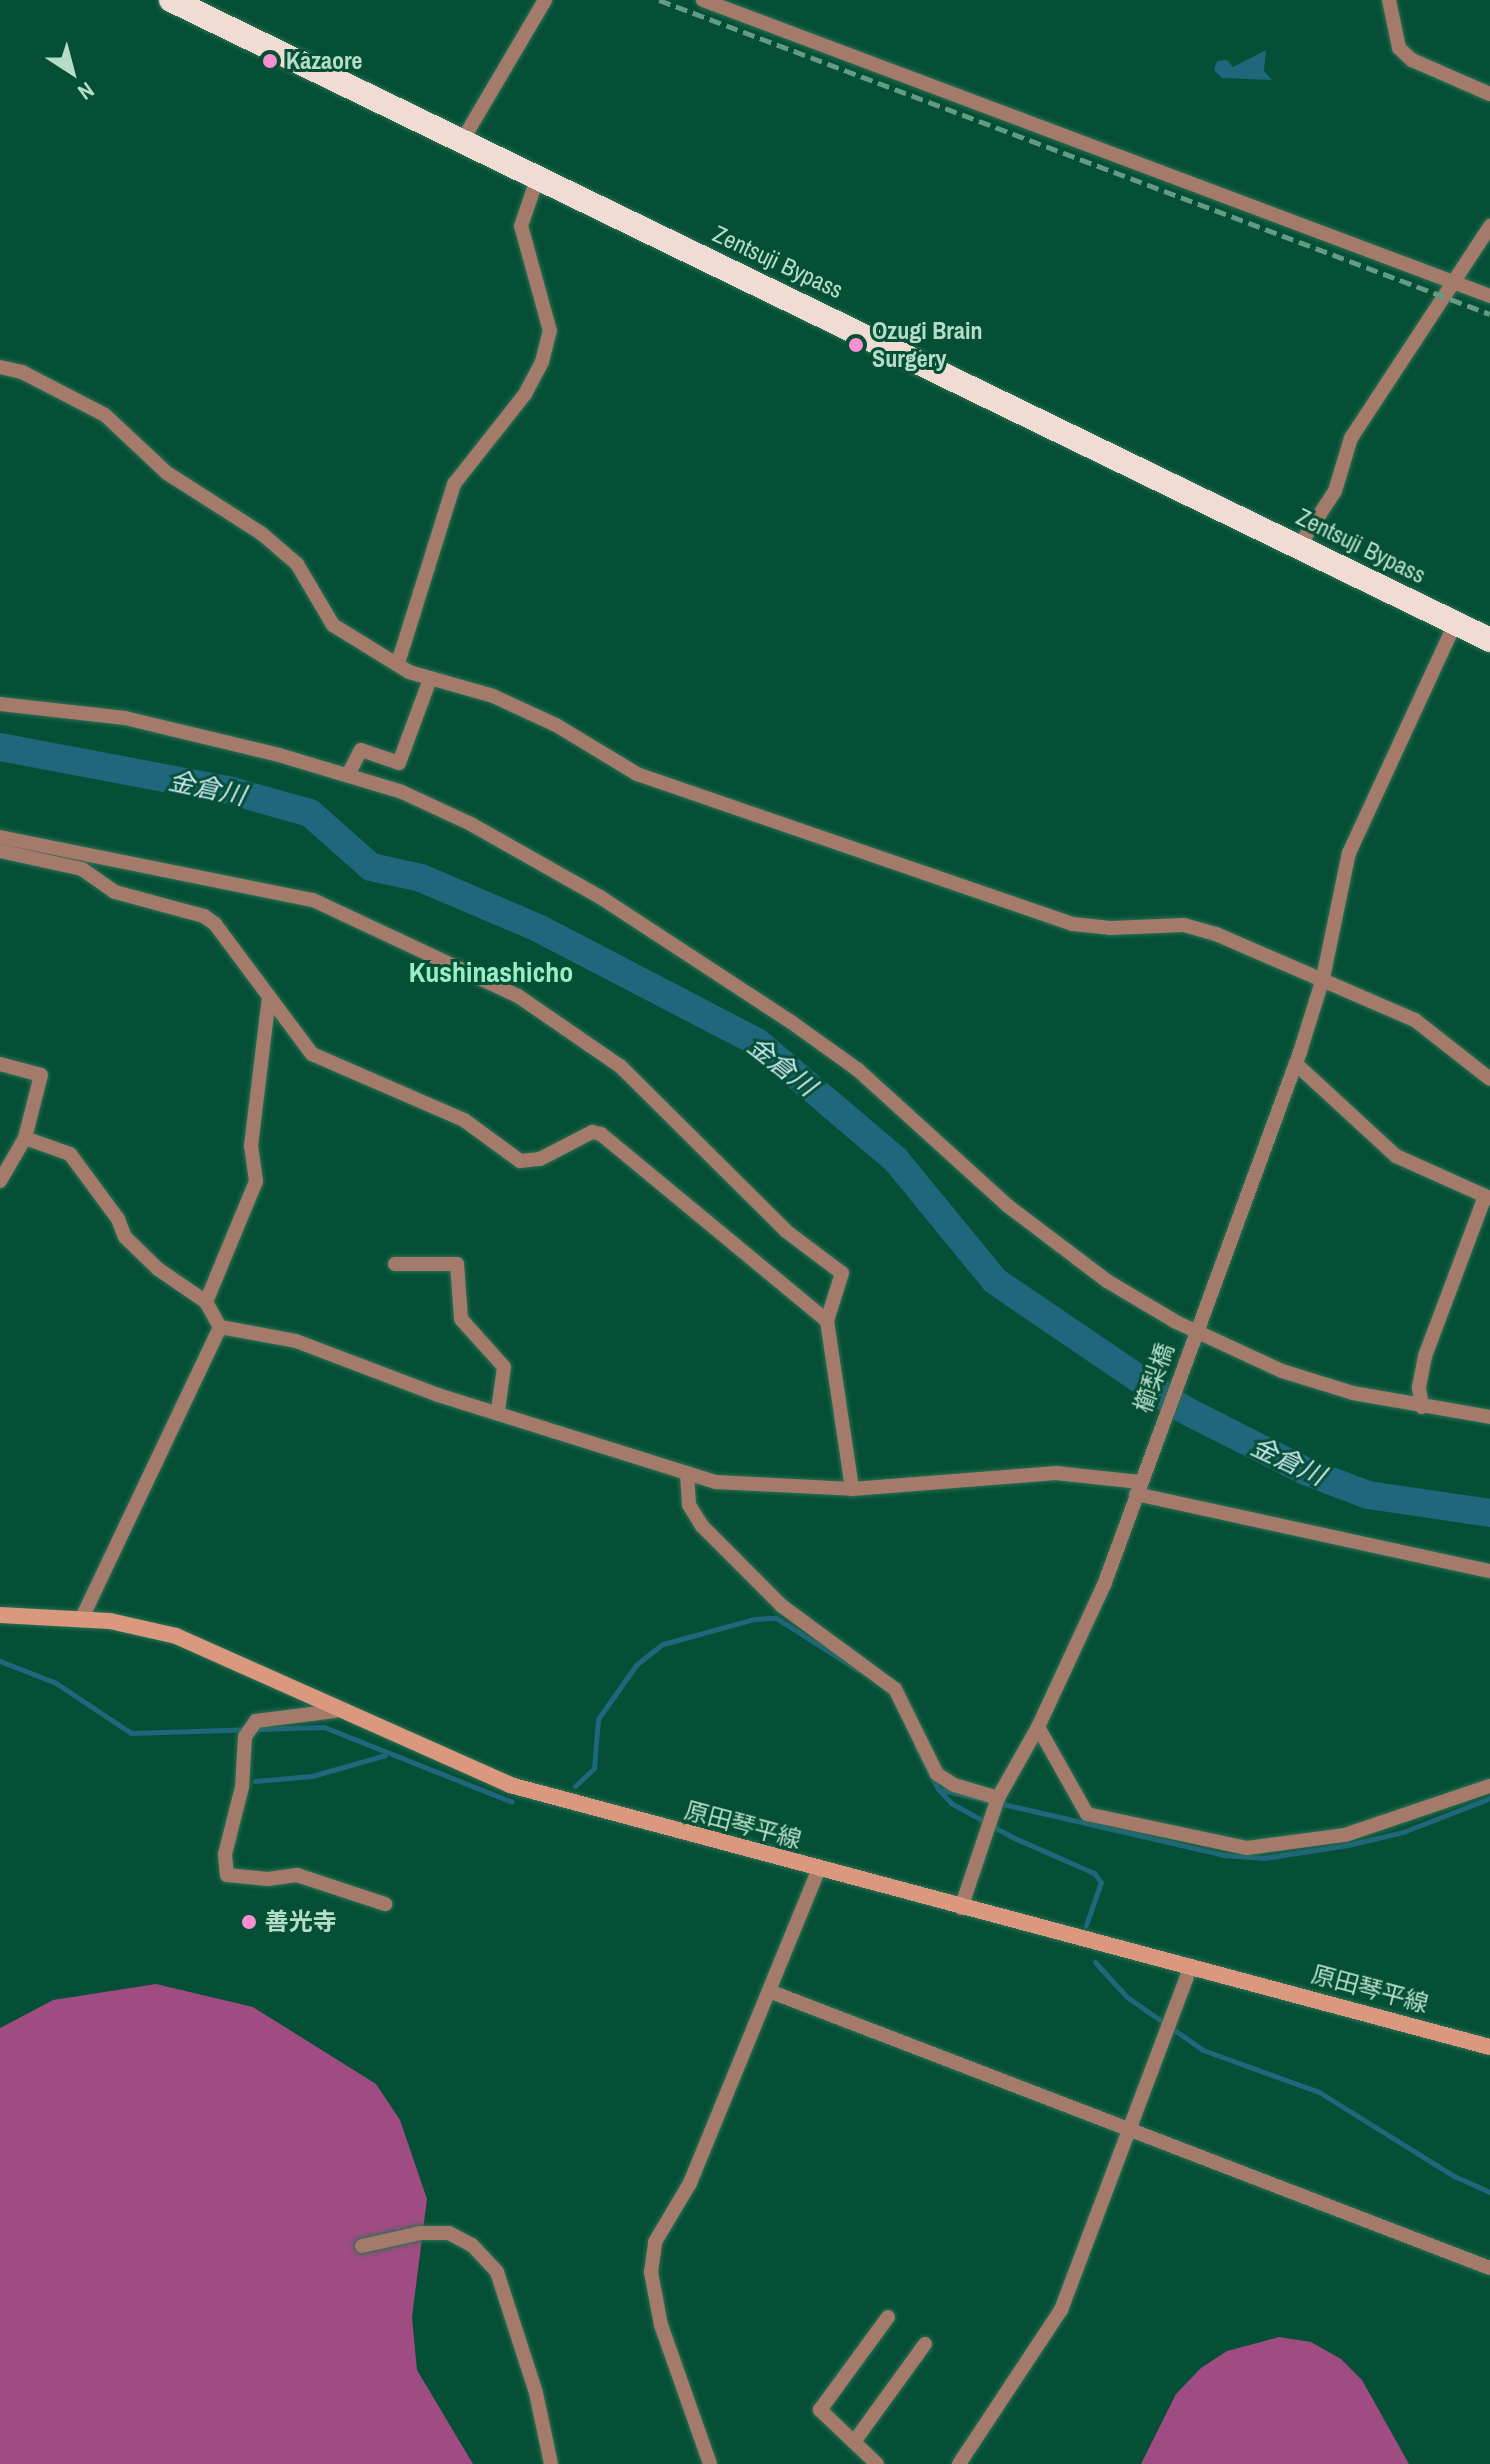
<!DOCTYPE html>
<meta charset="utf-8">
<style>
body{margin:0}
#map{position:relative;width:1490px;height:2464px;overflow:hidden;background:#044f35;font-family:"Archivo Narrow","Noto Sans JP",sans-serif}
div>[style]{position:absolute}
.forest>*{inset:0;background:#9f4c82}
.water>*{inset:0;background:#1f677d}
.stream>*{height:5px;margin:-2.5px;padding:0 2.5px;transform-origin:2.5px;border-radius:2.5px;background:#1f677d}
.river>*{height:28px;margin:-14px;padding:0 14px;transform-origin:14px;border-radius:14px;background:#1f677d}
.roads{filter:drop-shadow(0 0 2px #2b6e55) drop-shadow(0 0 2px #2b6e55)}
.street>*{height:14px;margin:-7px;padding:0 7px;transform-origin:7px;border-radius:7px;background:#a47a6a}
.secondary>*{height:16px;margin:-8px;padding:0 8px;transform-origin:8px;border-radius:8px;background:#da987e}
.highway>*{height:24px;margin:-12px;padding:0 12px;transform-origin:12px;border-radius:12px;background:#f1dcd4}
.rail>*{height:5px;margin-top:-2.5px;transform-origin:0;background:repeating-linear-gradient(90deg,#639b84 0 12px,transparent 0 18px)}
.dots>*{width:22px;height:22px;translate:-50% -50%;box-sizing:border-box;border:4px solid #044f35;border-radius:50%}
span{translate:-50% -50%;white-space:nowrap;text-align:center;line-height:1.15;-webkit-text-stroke:6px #044f35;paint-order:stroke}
.poi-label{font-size:24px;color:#b6ddc8;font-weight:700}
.left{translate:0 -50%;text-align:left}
.street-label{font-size:24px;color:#b6ddc8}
.water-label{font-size:26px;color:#cce7f1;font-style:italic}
.quarter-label{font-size:28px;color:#99eec5;font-weight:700}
.north{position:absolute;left:32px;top:32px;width:80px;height:80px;-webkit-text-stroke:6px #044f35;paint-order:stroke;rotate:144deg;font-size:22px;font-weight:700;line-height:32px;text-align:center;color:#b6ddc8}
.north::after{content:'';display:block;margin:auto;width:28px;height:36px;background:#b6ddc8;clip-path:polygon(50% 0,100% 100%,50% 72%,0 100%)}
</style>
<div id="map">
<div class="forest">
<div style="clip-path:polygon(156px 1984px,253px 2007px,376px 2084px,400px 2120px,427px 2199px,412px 2317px,417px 2370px,473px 2464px,0 2464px,0 2028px,53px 2000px)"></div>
<div style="clip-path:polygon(1279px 2337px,1311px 2342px,1341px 2359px,1362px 2380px,1409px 2464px,1141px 2464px,1176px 2394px,1201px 2368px,1227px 2351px)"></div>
</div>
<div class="water">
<div style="clip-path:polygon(1266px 50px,1264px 71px,1272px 80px,1222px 78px,1214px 70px,1217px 61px,1227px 60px,1233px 67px)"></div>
</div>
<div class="stream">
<div style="left:0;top:1661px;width:60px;rotate:21.4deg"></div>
<div style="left:56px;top:1683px;width:90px;rotate:33.7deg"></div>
<div style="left:131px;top:1733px;width:193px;rotate:-1.8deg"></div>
<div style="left:324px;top:1727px;width:202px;rotate:21.7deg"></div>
<div style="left:916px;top:1746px;width:48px;rotate:62.9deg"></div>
<div style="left:938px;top:1789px;width:294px;rotate:13deg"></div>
<div style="left:1224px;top:1855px;width:40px;rotate:4.3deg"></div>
<div style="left:1264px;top:1858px;width:85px;rotate:-8.8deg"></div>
<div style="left:1348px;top:1845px;width:57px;rotate:-13.3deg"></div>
<div style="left:1403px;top:1832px;width:93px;rotate:-21.3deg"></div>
<div style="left:255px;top:1781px;width:57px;rotate:-5deg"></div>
<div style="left:312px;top:1776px;width:76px;rotate:-16deg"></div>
<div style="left:575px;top:1786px;width:26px;rotate:-43deg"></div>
<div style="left:594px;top:1768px;width:49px;rotate:-85.3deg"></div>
<div style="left:598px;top:1719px;width:67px;rotate:-54.7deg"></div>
<div style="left:637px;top:1664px;width:33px;rotate:-38deg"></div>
<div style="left:663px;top:1644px;width:94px;rotate:-15.4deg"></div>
<div style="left:754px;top:1619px;width:22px;rotate:-3deg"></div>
<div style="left:776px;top:1618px;width:97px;rotate:32.4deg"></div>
<div style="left:939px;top:1790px;width:18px;rotate:47deg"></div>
<div style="left:951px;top:1803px;width:70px;rotate:29.1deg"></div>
<div style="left:1012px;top:1837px;width:90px;rotate:23.7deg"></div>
<div style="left:1094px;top:1873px;width:11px;rotate:52deg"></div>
<div style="left:1101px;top:1882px;width:46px;rotate:109.2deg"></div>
<div style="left:1095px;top:1962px;width:47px;rotate:47.6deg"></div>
<div style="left:1127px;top:1997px;width:93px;rotate:34.9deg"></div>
<div style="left:1203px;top:2050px;width:123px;rotate:19.9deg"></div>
<div style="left:1319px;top:2092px;width:159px;rotate:31.9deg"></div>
<div style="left:1454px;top:2176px;width:39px;rotate:24deg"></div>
</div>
<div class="river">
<div style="left:0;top:747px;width:236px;rotate:10.7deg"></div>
<div style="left:232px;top:791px;width:81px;rotate:15.8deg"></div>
<div style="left:310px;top:813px;width:81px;rotate:41.5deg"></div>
<div style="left:371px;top:867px;width:51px;rotate:12.4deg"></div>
<div style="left:421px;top:878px;width:127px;rotate:23.1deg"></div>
<div style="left:538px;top:928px;width:247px;rotate:27.5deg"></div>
<div style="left:757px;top:1042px;width:182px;rotate:40.3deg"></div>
<div style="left:896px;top:1160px;width:156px;rotate:50.7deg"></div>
<div style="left:995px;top:1281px;width:227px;rotate:34.2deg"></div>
<div style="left:1183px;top:1409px;width:137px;rotate:26.9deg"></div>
<div style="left:1305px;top:1471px;width:67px;rotate:20.9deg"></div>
<div style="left:1368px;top:1495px;width:123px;rotate:8.4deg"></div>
</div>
<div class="roads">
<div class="street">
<div style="left:703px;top:0;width:841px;rotate:20.61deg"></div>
<div style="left:1389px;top:0;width:49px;rotate:78.2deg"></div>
<div style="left:1399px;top:48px;width:18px;rotate:43deg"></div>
<div style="left:1412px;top:60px;width:85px;rotate:23.6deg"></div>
<div style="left:462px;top:141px;width:164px;rotate:-59.5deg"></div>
<div style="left:0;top:367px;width:23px;rotate:13deg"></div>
<div style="left:22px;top:372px;width:93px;rotate:27.4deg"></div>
<div style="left:105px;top:415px;width:85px;rotate:43.1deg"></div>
<div style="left:167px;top:473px;width:112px;rotate:32.6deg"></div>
<div style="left:261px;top:533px;width:48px;rotate:40.7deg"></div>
<div style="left:297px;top:564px;width:71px;rotate:59.5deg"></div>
<div style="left:333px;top:625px;width:89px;rotate:31.7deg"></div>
<div style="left:409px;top:672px;width:87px;rotate:15.9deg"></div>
<div style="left:493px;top:696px;width:69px;rotate:24.7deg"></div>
<div style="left:556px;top:725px;width:95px;rotate:31.2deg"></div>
<div style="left:637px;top:774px;width:461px;rotate:19deg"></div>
<div style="left:1073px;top:924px;width:37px;rotate:6deg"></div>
<div style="left:1110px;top:928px;width:74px;rotate:-2.3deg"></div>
<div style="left:1184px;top:925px;width:33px;rotate:16deg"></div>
<div style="left:1216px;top:934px;width:217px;rotate:23.4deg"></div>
<div style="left:1415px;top:1020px;width:95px;rotate:38.2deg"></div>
<div style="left:1299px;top:546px;width:66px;rotate:-56.8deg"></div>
<div style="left:1335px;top:491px;width:55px;rotate:-73.2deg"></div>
<div style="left:1351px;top:438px;width:254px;rotate:-56.7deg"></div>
<div style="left:398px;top:663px;width:188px;rotate:-72.6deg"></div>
<div style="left:454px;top:484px;width:115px;rotate:-51.7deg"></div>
<div style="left:525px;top:394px;width:36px;rotate:-62deg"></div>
<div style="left:542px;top:362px;width:32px;rotate:-76deg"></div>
<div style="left:550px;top:331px;width:109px;rotate:-105.4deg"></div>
<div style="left:521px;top:226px;width:50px;rotate:-71.2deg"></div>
<div style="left:0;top:704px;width:126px;rotate:6.4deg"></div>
<div style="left:125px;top:718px;width:158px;rotate:13.5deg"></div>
<div style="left:279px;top:755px;width:128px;rotate:16.7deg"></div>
<div style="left:402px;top:792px;width:76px;rotate:24.9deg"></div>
<div style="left:471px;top:824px;width:148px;rotate:29.5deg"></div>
<div style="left:600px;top:897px;width:228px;rotate:33.2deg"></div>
<div style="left:791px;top:1022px;width:82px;rotate:35.6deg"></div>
<div style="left:858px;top:1070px;width:202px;rotate:42.2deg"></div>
<div style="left:1008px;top:1206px;width:124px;rotate:37.1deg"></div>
<div style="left:1107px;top:1281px;width:80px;rotate:30.7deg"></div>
<div style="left:1176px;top:1322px;width:117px;rotate:24.8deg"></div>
<div style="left:1282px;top:1371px;width:74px;rotate:17.2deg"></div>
<div style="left:1353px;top:1393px;width:139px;rotate:9.9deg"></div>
<div style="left:348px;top:775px;width:28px;rotate:-63deg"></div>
<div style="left:361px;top:750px;width:40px;rotate:18.9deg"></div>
<div style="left:399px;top:763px;width:90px;rotate:-69.7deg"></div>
<div style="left:0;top:837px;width:319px;rotate:11.4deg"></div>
<div style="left:313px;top:900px;width:226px;rotate:25.1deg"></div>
<div style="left:518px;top:996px;width:124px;rotate:34.5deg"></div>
<div style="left:620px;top:1066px;width:234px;rotate:44.8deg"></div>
<div style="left:786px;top:1231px;width:70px;rotate:36.9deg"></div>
<div style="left:842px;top:1273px;width:50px;rotate:107.4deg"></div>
<div style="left:0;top:851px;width:84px;rotate:12.4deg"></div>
<div style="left:82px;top:869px;width:40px;rotate:34.9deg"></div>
<div style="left:115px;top:892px;width:92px;rotate:15.1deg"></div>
<div style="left:204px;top:916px;width:14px;rotate:36deg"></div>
<div style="left:215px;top:924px;width:162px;rotate:53.3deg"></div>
<div style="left:312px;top:1054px;width:166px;rotate:23.5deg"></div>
<div style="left:464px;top:1120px;width:69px;rotate:36.2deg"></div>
<div style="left:520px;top:1161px;width:20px;rotate:-6deg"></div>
<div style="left:540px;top:1159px;width:59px;rotate:-27.4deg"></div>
<div style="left:592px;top:1132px;width:9px;rotate:13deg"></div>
<div style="left:601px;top:1134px;width:293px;rotate:39.6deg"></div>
<div style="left:827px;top:1321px;width:170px;rotate:81.5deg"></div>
<div style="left:0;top:1064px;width:42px;rotate:15deg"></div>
<div style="left:41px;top:1075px;width:65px;rotate:104.3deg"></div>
<div style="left:1296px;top:1064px;width:136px;rotate:42.6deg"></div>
<div style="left:1396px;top:1156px;width:103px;rotate:24.1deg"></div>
<div style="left:0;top:1181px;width:50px;rotate:-59.8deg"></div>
<div style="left:25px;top:1138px;width:48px;rotate:19.6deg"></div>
<div style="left:70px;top:1154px;width:81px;rotate:53.6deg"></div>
<div style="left:118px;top:1219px;width:19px;rotate:69deg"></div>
<div style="left:125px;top:1237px;width:46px;rotate:44.1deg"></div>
<div style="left:158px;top:1269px;width:58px;rotate:34.5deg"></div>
<div style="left:206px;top:1302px;width:29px;rotate:61deg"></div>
<div style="left:395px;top:1264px;width:62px"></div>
<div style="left:457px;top:1264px;width:55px;rotate:85.8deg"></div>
<div style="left:461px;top:1319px;width:64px;rotate:48.1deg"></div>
<div style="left:504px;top:1367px;width:43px;rotate:97.9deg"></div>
<div style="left:206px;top:1302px;width:131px;rotate:-67.5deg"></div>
<div style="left:256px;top:1181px;width:35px;rotate:-98deg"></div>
<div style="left:251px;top:1146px;width:149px;rotate:-83.1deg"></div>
<div style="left:220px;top:1327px;width:77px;rotate:10.4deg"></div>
<div style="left:296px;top:1341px;width:152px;rotate:20.8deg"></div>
<div style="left:438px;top:1395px;width:291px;rotate:17.4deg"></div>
<div style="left:716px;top:1482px;width:136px;rotate:2.9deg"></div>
<div style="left:852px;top:1489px;width:205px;rotate:-4.5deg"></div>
<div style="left:1056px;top:1473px;width:84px;rotate:6.1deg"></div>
<div style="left:1422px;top:1407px;width:20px;rotate:-99deg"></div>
<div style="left:1419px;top:1387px;width:32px;rotate:-79deg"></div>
<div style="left:1425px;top:1356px;width:171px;rotate:-69.4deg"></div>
<div style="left:687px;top:1475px;width:30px;rotate:86deg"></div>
<div style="left:689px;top:1505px;width:25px;rotate:58deg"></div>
<div style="left:702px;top:1526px;width:113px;rotate:45deg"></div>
<div style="left:782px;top:1606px;width:140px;rotate:36.3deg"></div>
<div style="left:895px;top:1689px;width:95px;rotate:63.7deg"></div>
<div style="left:937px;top:1774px;width:20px;rotate:33deg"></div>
<div style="left:954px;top:1785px;width:46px;rotate:16.5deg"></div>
<div style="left:1136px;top:1494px;width:362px;rotate:12.3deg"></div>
<div style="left:81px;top:1620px;width:324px;rotate:-64.6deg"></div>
<div style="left:335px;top:1711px;width:80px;rotate:172.8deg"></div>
<div style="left:256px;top:1721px;width:19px;rotate:125deg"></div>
<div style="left:245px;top:1737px;width:50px;rotate:93.4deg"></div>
<div style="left:242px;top:1787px;width:69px;rotate:104.2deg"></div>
<div style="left:225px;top:1854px;width:21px;rotate:85deg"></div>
<div style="left:227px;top:1875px;width:41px;rotate:5.6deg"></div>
<div style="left:268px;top:1879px;width:29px;rotate:-8deg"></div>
<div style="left:297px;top:1875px;width:93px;rotate:18.2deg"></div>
<div style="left:1038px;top:1727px;width:100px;rotate:60.6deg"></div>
<div style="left:1087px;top:1814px;width:164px;rotate:12deg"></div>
<div style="left:1247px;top:1848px;width:99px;rotate:-7.6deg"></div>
<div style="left:1345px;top:1835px;width:153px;rotate:-18.7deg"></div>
<div style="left:961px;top:1908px;width:116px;rotate:-71.4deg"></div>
<div style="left:998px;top:1798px;width:81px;rotate:-60.6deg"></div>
<div style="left:1038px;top:1727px;width:157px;rotate:-65.1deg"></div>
<div style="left:1104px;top:1585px;width:568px;rotate:-69.81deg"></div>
<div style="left:1300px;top:1052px;width:77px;rotate:-72.7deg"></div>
<div style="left:1323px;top:978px;width:128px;rotate:-78.3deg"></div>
<div style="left:1349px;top:853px;width:252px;rotate:-65.2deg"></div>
<div style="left:769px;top:1991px;width:772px;rotate:21.02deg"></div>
<div style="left:362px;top:2246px;width:59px;rotate:-12.6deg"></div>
<div style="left:420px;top:2233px;width:29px"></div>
<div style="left:449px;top:2233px;width:26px;rotate:28deg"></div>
<div style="left:472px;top:2245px;width:37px;rotate:47deg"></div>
<div style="left:497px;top:2272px;width:127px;rotate:72.1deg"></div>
<div style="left:536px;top:2393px;width:73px;rotate:78.1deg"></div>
<div style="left:854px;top:2442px;width:121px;rotate:-54.1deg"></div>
<div style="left:710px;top:2464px;width:147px;rotate:-109.4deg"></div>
<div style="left:661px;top:2325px;width:54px;rotate:-100.7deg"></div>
<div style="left:651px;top:2272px;width:30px;rotate:-82deg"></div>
<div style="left:655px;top:2242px;width:69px;rotate:-59.3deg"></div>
<div style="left:690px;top:2183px;width:337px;rotate:-67.7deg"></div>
<div style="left:877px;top:2464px;width:79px;rotate:-136.5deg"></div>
<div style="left:820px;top:2410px;width:115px;rotate:-53.8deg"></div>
<div style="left:959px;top:2464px;width:185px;rotate:-56.5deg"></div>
<div style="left:1061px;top:2310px;width:368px;rotate:-69.3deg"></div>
</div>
<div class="secondary">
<div style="left:0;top:1615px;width:110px;rotate:3.1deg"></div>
<div style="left:110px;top:1621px;width:68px;rotate:12.8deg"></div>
<div style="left:176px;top:1636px;width:366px;rotate:24deg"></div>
<div style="left:510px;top:1785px;width:1014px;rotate:14.97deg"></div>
</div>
<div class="highway">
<div style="left:171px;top:0;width:1466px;rotate:25.88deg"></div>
</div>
</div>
<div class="rail">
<div style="left:659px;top:0;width:888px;rotate:20.7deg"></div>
</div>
<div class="dots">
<div style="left:270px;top:61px;background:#f690d0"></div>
<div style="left:856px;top:345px;background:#f690d0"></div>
<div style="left:249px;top:1922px;background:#f690d0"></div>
</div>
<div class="poi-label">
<span class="left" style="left:286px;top:61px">Kazaore</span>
<span class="left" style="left:872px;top:345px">Ozugi Brain<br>Surgery</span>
<span class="left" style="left:265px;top:1922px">善光寺</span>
</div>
<div class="street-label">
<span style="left:778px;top:262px;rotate:25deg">Zentsuji Bypass</span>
<span style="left:1361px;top:546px;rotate:26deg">Zentsuji Bypass</span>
<span style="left:1154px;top:1378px;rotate:-70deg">櫛梨橋</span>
<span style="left:743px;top:1825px;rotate:15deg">原田琴平線</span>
<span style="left:1370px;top:1989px;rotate:15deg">原田琴平線</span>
</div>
<div class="water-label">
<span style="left:207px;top:788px;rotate:12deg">金倉川</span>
<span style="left:782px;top:1066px;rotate:38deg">金倉川</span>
<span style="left:1288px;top:1461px;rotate:25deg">金倉川</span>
</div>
<div class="quarter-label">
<span style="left:491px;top:972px">Kushinashicho</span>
</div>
<div class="north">N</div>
</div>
